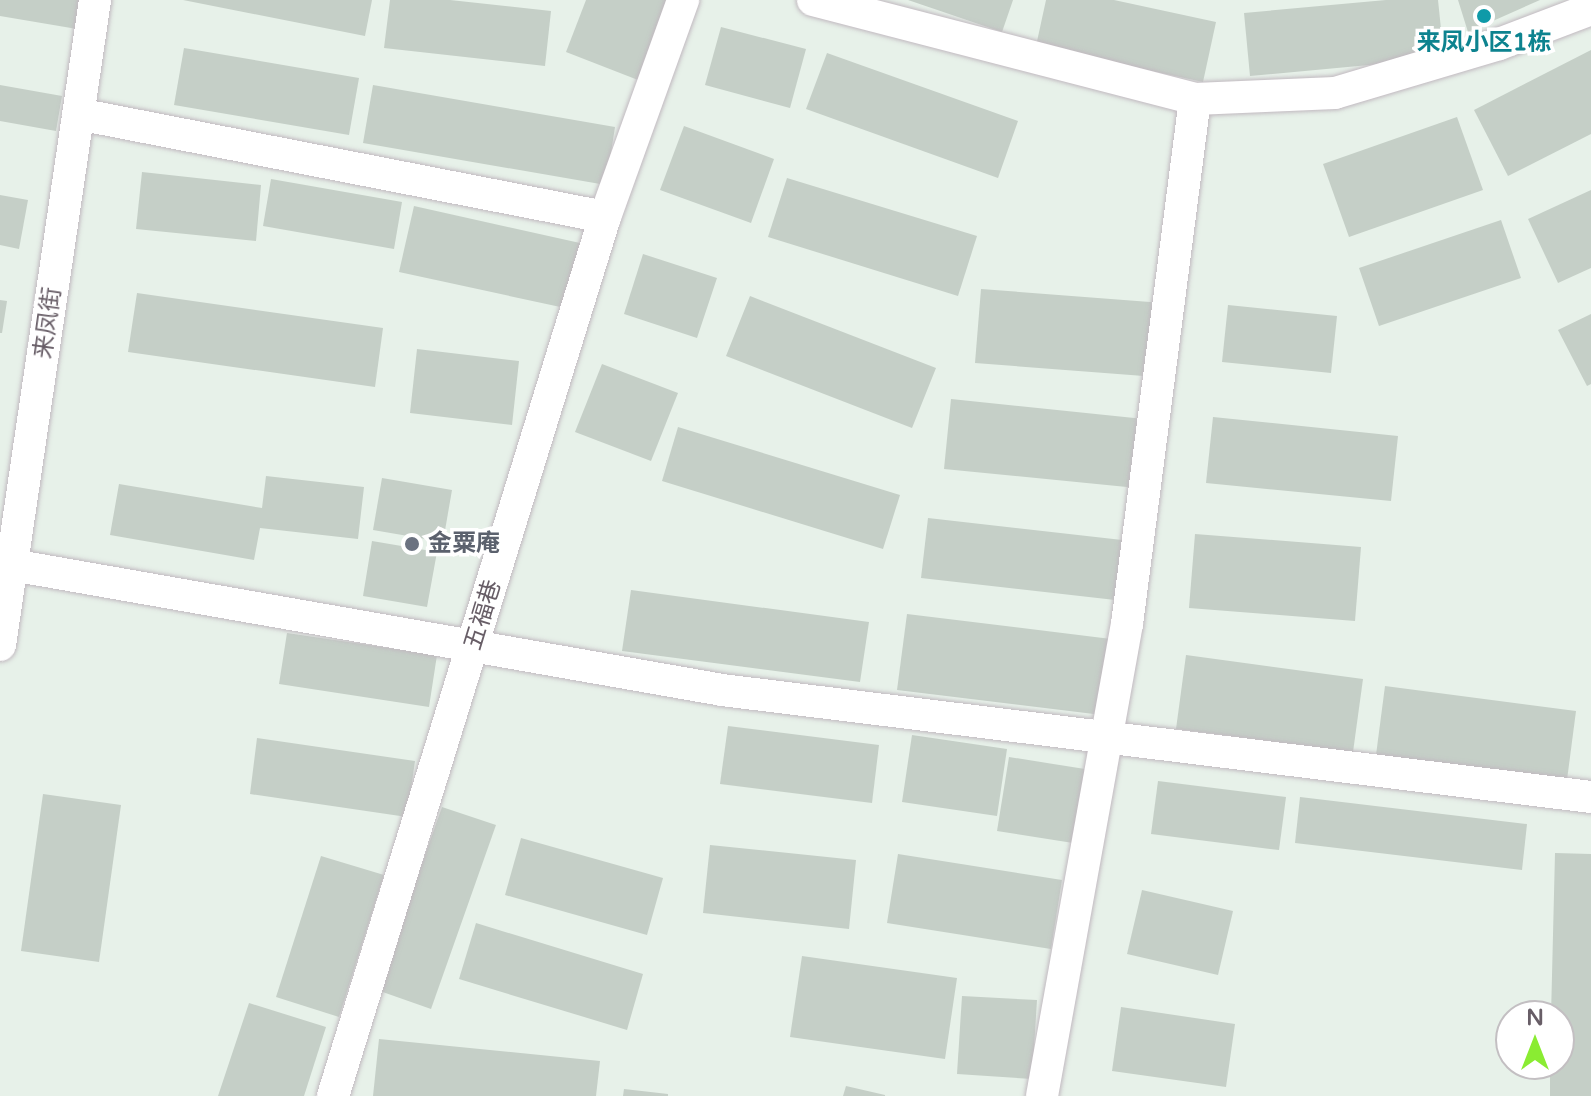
<!DOCTYPE html>
<meta charset="utf-8">
<style>
body{margin:0}
#map{position:relative;width:1591px;height:1096px;overflow:hidden;background:#e7f1e9;font-family:"Varela Round","Noto Sans SC",sans-serif}
div>[style]{position:absolute}
.building>*{inset:0;background:#c5cfc7}
.roads{filter:drop-shadow(0 0 2px #c1b9c0) drop-shadow(0 0 2px #c1b9c0)}
.minor>*{height:32px;margin:-16px;padding:0 16px;transform-origin:16px;border-radius:16px;background:#fff}
.dots>*{width:22px;height:22px;translate:-50% -50%;box-sizing:border-box;border:4px solid #fff;border-radius:50%}
span{translate:-50% -50%;white-space:nowrap;text-align:center;line-height:1.15;-webkit-text-stroke:7px #fff;paint-order:stroke}
.culture-label{font-size:24px;color:#0d838f;font-weight:700}
.street-label{font-size:24px;color:#685e67}
.worship-label{font-size:24px;color:#5b616d;font-weight:700}
.left{translate:0 -50%;text-align:left}
.north{position:absolute;left:1495px;top:1000px;width:80px;height:80px;box-sizing:border-box;background:#fff;border:2px solid #c3bfc2;border-radius:50%;rotate:0deg;font-size:22px;font-weight:700;line-height:32px;text-align:center;color:#685e67}
.north::after{content:'';display:block;margin:auto;width:28px;height:36px;background:#8aec32;clip-path:polygon(50% 0,100% 100%,50% 72%,0 100%)}
</style>
<div id="map">
<div class="building">
<div style="clip-path:polygon(0 0,82px 0,77px 29px,0 16px)"></div>
<div style="clip-path:polygon(183px 0,372px 0,365px 36px)"></div>
<div style="clip-path:polygon(390px 0,450px 0,551px 11px,545px 66px,384px 48px)"></div>
<div style="clip-path:polygon(586px 0,669px 0,638px 80px,566px 52px)"></div>
<div style="clip-path:polygon(908px 0,1013px 0,1002px 32px)"></div>
<div style="clip-path:polygon(1046px 0,1114px 0,1216px 22px,1203px 82px,1036px 46px)"></div>
<div style="clip-path:polygon(1386px 0,1438px 0,1444px 58px,1250px 76px,1244px 13px)"></div>
<div style="clip-path:polygon(1458px 0,1540px 0,1468px 32px)"></div>
<div style="clip-path:polygon(721px 27px,806px 49px,790px 108px,705px 85px)"></div>
<div style="clip-path:polygon(184px 48px,359px 78px,349px 135px,174px 105px)"></div>
<div style="clip-path:polygon(1591px 50px,1591px 134px,1508px 176px,1474px 110px)"></div>
<div style="clip-path:polygon(827px 53px,1018px 121px,998px 178px,806px 109px)"></div>
<div style="clip-path:polygon(0 85px,62px 96px,56px 131px,0 121px)"></div>
<div style="clip-path:polygon(373px 85px,615px 127px,606px 185px,363px 143px)"></div>
<div style="clip-path:polygon(1457px 117px,1483px 190px,1349px 237px,1323px 164px)"></div>
<div style="clip-path:polygon(684px 126px,774px 159px,751px 223px,660px 190px)"></div>
<div style="clip-path:polygon(142px 172px,261px 185px,256px 241px,136px 229px)"></div>
<div style="clip-path:polygon(787px 178px,977px 236px,958px 296px,768px 237px)"></div>
<div style="clip-path:polygon(271px 179px,402px 202px,394px 249px,263px 226px)"></div>
<div style="clip-path:polygon(1591px 190px,1591px 268px,1558px 283px,1528px 219px)"></div>
<div style="clip-path:polygon(0 195px,28px 200px,19px 249px,0 245px)"></div>
<div style="clip-path:polygon(414px 206px,580px 243px,565px 308px,399px 272px)"></div>
<div style="clip-path:polygon(1501px 220px,1521px 278px,1379px 326px,1359px 268px)"></div>
<div style="clip-path:polygon(643px 254px,717px 278px,697px 338px,624px 314px)"></div>
<div style="clip-path:polygon(981px 289px,1163px 303px,1157px 377px,975px 363px)"></div>
<div style="clip-path:polygon(137px 293px,383px 328px,375px 387px,128px 352px)"></div>
<div style="clip-path:polygon(750px 296px,936px 368px,912px 428px,726px 356px)"></div>
<div style="clip-path:polygon(0 300px,7px 301px,2px 333px,0 333px)"></div>
<div style="clip-path:polygon(1228px 305px,1337px 316px,1331px 373px,1222px 362px)"></div>
<div style="clip-path:polygon(1591px 314px,1591px 384px,1587px 386px,1558px 330px)"></div>
<div style="clip-path:polygon(417px 349px,519px 361px,512px 425px,410px 413px)"></div>
<div style="clip-path:polygon(602px 364px,678px 393px,651px 461px,575px 432px)"></div>
<div style="clip-path:polygon(951px 399px,1144px 419px,1137px 488px,944px 469px)"></div>
<div style="clip-path:polygon(1213px 417px,1398px 436px,1391px 501px,1206px 483px)"></div>
<div style="clip-path:polygon(678px 427px,900px 495px,883px 549px,662px 481px)"></div>
<div style="clip-path:polygon(266px 476px,364px 487px,358px 539px,260px 528px,254px 560px,110px 535px,119px 484px,262px 508px)"></div>
<div style="clip-path:polygon(382px 478px,452px 490px,443px 542px,373px 530px)"></div>
<div style="clip-path:polygon(928px 518px,1131px 541px,1124px 601px,921px 578px)"></div>
<div style="clip-path:polygon(1195px 534px,1361px 547px,1355px 621px,1189px 608px)"></div>
<div style="clip-path:polygon(372px 541px,437px 552px,427px 607px,363px 596px)"></div>
<div style="clip-path:polygon(631px 590px,869px 622px,860px 682px,622px 651px)"></div>
<div style="clip-path:polygon(907px 614px,1111px 639px,1102px 715px,897px 690px)"></div>
<div style="clip-path:polygon(287px 633px,437px 655px,429px 707px,279px 684px)"></div>
<div style="clip-path:polygon(1186px 655px,1363px 679px,1353px 752px,1176px 729px)"></div>
<div style="clip-path:polygon(1385px 686px,1576px 711px,1567px 780px,1376px 755px)"></div>
<div style="clip-path:polygon(728px 726px,879px 745px,872px 803px,720px 784px)"></div>
<div style="clip-path:polygon(912px 735px,1007px 749px,997px 816px,902px 802px)"></div>
<div style="clip-path:polygon(257px 738px,415px 761px,407px 817px,250px 794px)"></div>
<div style="clip-path:polygon(1009px 757px,1085px 769px,1073px 843px,997px 831px)"></div>
<div style="clip-path:polygon(1158px 781px,1286px 797px,1279px 850px,1151px 834px)"></div>
<div style="clip-path:polygon(43px 794px,121px 805px,99px 962px,21px 951px)"></div>
<div style="clip-path:polygon(1300px 797px,1527px 824px,1522px 870px,1295px 843px)"></div>
<div style="clip-path:polygon(442px 807px,496px 825px,431px 1009px,377px 990px)"></div>
<div style="clip-path:polygon(521px 838px,663px 878px,647px 935px,505px 895px)"></div>
<div style="clip-path:polygon(710px 845px,856px 860px,849px 929px,703px 913px)"></div>
<div style="clip-path:polygon(1555px 853px,1591px 854px,1591px 1096px,1550px 1096px,1550px 1064px,1559px 1064px,1559px 1016px,1551px 1016px)"></div>
<div style="clip-path:polygon(898px 854px,1062px 880px,1051px 949px,887px 923px)"></div>
<div style="clip-path:polygon(321px 856px,384px 875px,339px 1017px,276px 997px)"></div>
<div style="clip-path:polygon(1142px 890px,1233px 911px,1218px 975px,1127px 954px)"></div>
<div style="clip-path:polygon(476px 923px,643px 974px,627px 1030px,459px 979px)"></div>
<div style="clip-path:polygon(802px 956px,957px 978px,945px 1059px,790px 1037px)"></div>
<div style="clip-path:polygon(962px 996px,1037px 1000px,1032px 1079px,957px 1074px)"></div>
<div style="clip-path:polygon(249px 1003px,326px 1027px,304px 1096px,218px 1096px)"></div>
<div style="clip-path:polygon(1121px 1007px,1235px 1024px,1226px 1087px,1112px 1071px)"></div>
<div style="clip-path:polygon(379px 1039px,600px 1061px,596px 1096px,373px 1096px)"></div>
<div style="clip-path:polygon(846px 1086px,885px 1095px,885px 1096px,843px 1096px)"></div>
<div style="clip-path:polygon(624px 1089px,668px 1094px,668px 1096px,623px 1096px)"></div>
</div>
<div class="roads">
<div class="minor">
<div style="left:813px;top:0;width:395px;rotate:14.5deg"></div>
<div style="left:1195px;top:99px;width:140px;rotate:-2.5deg"></div>
<div style="left:1335px;top:93px;width:171px;rotate:-16.6deg"></div>
<div style="left:1499px;top:44px;width:98px;rotate:-20.8deg"></div>
<div style="left:78px;top:114px;width:537px;rotate:11.06deg"></div>
<div style="left:12px;top:565px;width:721px;rotate:9.98deg"></div>
<div style="left:722px;top:690px;width:876px;rotate:7.02deg"></div>
<div style="left:0;top:645px;width:652px;rotate:-81.62deg"></div>
<div style="left:333px;top:1096px;width:920px;rotate:-72.81deg"></div>
<div style="left:605px;top:217px;width:231px;rotate:-70.2deg"></div>
<div style="left:1042px;top:1096px;width:480px;rotate:-79.8deg"></div>
<div style="left:1127px;top:624px;width:529px;rotate:-82.62deg"></div>
</div>
</div>
<div class="dots">
<div style="left:1484px;top:16px;background:#0f9aa8"></div>
<div style="left:412px;top:544px;background:#6b7280"></div>
</div>
<div class="culture-label">
<span style="left:1484px;top:43px">来凤小区1栋</span>
</div>
<div class="street-label">
<span style="left:48px;top:323px;rotate:-82deg">来凤街</span>
<span style="left:483px;top:615px;rotate:-73deg">五福巷</span>
</div>
<div class="worship-label">
<span class="left" style="left:428px;top:544px">金粟庵</span>
</div>
<div class="north">N</div>
</div>
